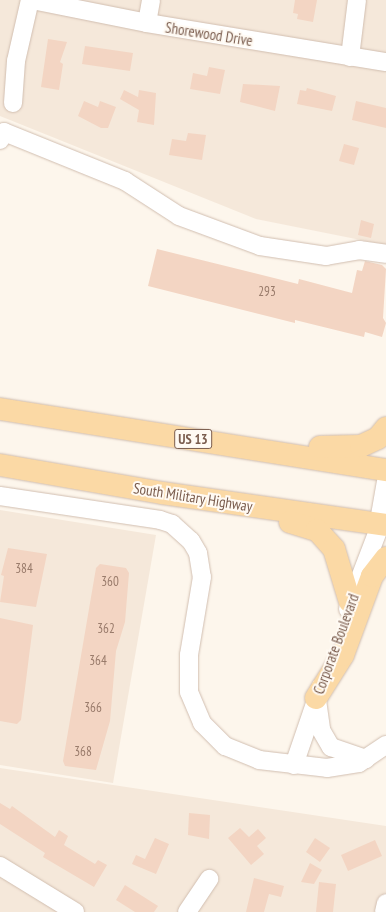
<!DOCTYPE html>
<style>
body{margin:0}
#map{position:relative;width:386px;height:912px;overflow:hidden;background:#fdf6ec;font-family:"PT Sans Narrow",sans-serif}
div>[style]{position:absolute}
.residential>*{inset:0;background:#f5e8da}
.building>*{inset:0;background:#f3d5c3}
.roads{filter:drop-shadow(0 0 1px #d1beb0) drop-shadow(0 0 1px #d1beb0)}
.minor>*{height:18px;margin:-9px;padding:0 9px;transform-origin:9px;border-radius:9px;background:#fff}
.major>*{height:22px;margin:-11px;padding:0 11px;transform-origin:11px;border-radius:11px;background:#fbd9a5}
span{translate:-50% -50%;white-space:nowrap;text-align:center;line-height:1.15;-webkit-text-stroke:4px #fffaf3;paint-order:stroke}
.number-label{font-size:13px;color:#987a6a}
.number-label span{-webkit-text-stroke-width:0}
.shield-label span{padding:1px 3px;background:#fffaf3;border:1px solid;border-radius:3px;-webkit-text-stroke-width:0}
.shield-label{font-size:14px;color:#7a5c4d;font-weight:700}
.street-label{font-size:15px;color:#7a5c4d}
</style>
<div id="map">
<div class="residential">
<div style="clip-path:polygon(0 0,386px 0,386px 245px,256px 219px,0 116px)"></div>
<div style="clip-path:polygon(0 510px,156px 535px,113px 783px,0 765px)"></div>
<div style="clip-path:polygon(0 768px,386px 826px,386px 912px,0 912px)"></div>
</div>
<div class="building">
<div style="clip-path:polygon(295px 0,317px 0,313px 22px,297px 19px,298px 14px,293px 13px)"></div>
<div style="clip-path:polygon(48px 39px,67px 42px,60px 62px,63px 64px,59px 90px,41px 87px)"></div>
<div style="clip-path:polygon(85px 46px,133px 53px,130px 71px,82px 64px)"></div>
<div style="clip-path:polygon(209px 67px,225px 70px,220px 94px,190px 89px,193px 73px,207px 76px)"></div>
<div style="clip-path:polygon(243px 84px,280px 86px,275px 111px,240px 102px)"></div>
<div style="clip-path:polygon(307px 88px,336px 96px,332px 111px,297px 104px,300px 90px,306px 91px)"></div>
<div style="clip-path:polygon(124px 90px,138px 97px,139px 90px,156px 93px,154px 125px,137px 122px,139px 110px,120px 99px)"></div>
<div style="clip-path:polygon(84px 101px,98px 107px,100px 101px,116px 107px,108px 128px,101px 128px,78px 116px)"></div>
<div style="clip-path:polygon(356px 101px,386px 108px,386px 128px,352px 120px)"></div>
<div style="clip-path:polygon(188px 133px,206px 135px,202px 160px,169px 155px,172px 139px,186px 141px)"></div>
<div style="clip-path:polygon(344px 144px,359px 148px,354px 165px,339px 161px)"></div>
<div style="clip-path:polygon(361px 220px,374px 224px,371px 238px,358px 235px)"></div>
<div style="clip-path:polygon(157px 249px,298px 284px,299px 279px,352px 293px,357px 270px,362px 271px,365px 261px,382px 265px,386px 269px,383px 318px,386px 323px,382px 337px,365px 332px,364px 337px,295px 320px,295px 323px,148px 286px)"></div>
<div style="clip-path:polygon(8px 548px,47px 554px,36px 607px,0 602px,4px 576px,1px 575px)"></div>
<div style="clip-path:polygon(100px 564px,126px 568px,129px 573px,125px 622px,116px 651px,110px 721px,96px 770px,65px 766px,63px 761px,96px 568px)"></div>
<div style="clip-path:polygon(0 618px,33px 625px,21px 720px,17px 724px,0 721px)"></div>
<div style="clip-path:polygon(0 803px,10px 809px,12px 806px,55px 837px,59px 830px,68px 836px,64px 845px,95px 864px,98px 860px,107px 865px,94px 887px,43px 857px,45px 853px,0 824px)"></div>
<div style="clip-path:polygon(189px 813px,210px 815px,209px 839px,188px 835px)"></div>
<div style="clip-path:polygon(240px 828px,249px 837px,258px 829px,266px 838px,257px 846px,264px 854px,251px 865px,228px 838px)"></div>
<div style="clip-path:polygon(155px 838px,169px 844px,156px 874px,132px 864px,136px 855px,145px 859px)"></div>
<div style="clip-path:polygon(315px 838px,330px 848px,320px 862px,306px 852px)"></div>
<div style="clip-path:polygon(375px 840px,382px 856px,348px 871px,341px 855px)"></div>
<div style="clip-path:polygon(310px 863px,322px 870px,314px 884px,301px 882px)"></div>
<div style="clip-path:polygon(254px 878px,284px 886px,281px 897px,269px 894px,264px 912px,246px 912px)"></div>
<div style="clip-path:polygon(319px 882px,336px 884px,333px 912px,316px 912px)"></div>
<div style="clip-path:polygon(125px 885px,158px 906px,154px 912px,135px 912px,116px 900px)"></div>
</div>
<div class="roads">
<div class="minor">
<div style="left:32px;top:0;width:117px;rotate:11.3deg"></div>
<div style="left:147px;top:23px;width:242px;rotate:9.3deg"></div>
<div style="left:147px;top:23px;width:23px;rotate:-80deg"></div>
<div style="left:350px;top:57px;width:57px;rotate:-83deg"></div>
<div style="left:13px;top:103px;width:42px;rotate:-85.9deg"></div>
<div style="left:16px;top:61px;width:63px;rotate:-77.1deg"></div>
<div style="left:0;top:140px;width:9px;rotate:-63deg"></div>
<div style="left:4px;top:132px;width:131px;rotate:22deg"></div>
<div style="left:125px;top:181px;width:64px;rotate:32.9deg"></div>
<div style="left:179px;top:216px;width:86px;rotate:20.3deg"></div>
<div style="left:260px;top:246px;width:67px;rotate:8.6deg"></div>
<div style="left:326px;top:256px;width:34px;rotate:-10deg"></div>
<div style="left:359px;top:250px;width:27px;rotate:8deg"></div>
<div style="left:0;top:496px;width:162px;rotate:8.5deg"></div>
<div style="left:160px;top:520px;width:13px;rotate:18deg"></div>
<div style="left:172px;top:524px;width:25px;rotate:42deg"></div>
<div style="left:191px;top:541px;width:14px;rotate:60deg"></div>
<div style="left:198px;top:553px;width:24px;rotate:81deg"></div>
<div style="left:202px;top:577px;width:79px;rotate:99.5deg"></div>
<div style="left:189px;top:655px;width:37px;rotate:90deg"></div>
<div style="left:189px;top:692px;width:34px;rotate:67deg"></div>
<div style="left:202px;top:723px;width:33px;rotate:45deg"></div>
<div style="left:225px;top:746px;width:37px;rotate:22deg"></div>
<div style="left:259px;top:760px;width:68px;rotate:6.7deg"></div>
<div style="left:327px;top:768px;width:32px;rotate:-9deg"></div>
<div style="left:359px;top:763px;width:32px;rotate:-34deg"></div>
<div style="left:379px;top:521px;width:39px;rotate:-80deg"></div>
<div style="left:348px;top:609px;width:106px;rotate:-69deg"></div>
<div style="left:317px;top:700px;width:30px;rotate:82deg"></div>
<div style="left:321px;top:730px;width:20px;rotate:60deg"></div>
<div style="left:331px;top:747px;width:37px;rotate:19deg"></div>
<div style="left:294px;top:765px;width:83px;rotate:-71.1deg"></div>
<div style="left:0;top:866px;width:88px;rotate:31.5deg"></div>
<div style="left:187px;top:912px;width:40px;rotate:-56deg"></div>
<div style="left:384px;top:912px;width:9px;rotate:-77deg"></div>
</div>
<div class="major">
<div style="left:0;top:409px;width:391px;rotate:9deg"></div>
<div style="left:320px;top:447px;width:41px;rotate:-1.4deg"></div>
<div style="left:361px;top:446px;width:19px;rotate:-25deg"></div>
<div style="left:378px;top:438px;width:13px;rotate:-51deg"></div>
<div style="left:0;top:465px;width:164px;rotate:9.8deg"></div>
<div style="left:162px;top:493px;width:226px;rotate:8.1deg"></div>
<div style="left:290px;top:522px;width:28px;rotate:17deg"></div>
<div style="left:317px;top:530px;width:25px;rotate:48deg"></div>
<div style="left:334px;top:549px;width:55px;rotate:73.2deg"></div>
<div style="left:316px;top:698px;width:51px;rotate:-57.9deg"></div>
<div style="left:343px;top:655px;width:84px;rotate:-69.8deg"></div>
<div style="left:372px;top:576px;width:23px;rotate:-52deg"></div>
</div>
</div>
<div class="number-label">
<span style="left:267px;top:292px">293</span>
<span style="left:24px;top:569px">384</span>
<span style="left:110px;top:582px">360</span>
<span style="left:106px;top:629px">362</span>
<span style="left:98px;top:661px">364</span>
<span style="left:93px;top:708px">366</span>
<span style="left:83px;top:752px">368</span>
</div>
<div class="shield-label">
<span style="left:193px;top:439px">US 13</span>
</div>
<div class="street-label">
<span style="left:209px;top:34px;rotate:9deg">Shorewood Drive</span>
<span style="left:193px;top:497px;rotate:9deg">South Military Highway</span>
<span style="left:336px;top:644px;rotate:-70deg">Corporate Boulevard</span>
</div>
</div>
